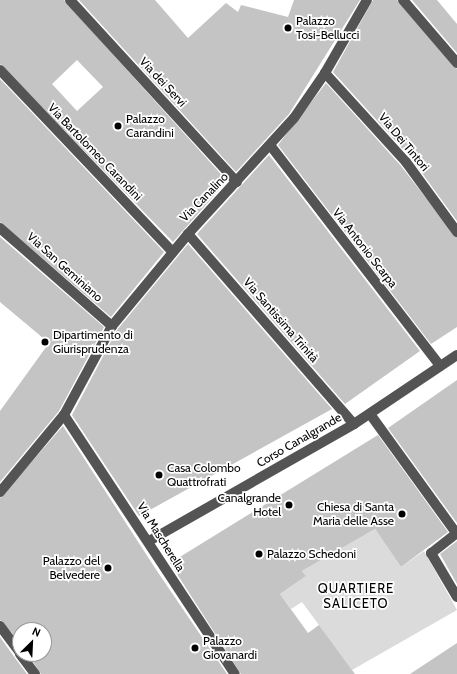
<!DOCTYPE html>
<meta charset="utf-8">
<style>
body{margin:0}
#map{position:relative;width:457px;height:674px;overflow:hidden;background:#fff;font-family:Cabin,sans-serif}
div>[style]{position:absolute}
.green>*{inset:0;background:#dbdbdb}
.building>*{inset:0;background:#c4c4c4}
.minor>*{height:10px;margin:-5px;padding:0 5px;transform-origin:5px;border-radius:5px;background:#545454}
.dots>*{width:11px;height:11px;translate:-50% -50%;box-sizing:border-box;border:2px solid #fff;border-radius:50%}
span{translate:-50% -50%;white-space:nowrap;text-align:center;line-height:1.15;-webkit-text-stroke:3.5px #fff;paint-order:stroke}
.poi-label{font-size:12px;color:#000}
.left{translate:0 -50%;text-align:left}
.right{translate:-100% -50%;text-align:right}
.street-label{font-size:12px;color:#000}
.neighbourhood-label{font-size:13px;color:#000;letter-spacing:1px}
.north{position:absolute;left:12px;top:622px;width:40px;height:40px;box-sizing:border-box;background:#fff;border:1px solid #999;border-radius:50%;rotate:24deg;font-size:11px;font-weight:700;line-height:16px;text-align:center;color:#000}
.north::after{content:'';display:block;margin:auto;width:14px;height:18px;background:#000;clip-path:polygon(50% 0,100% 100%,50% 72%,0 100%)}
</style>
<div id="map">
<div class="green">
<div style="clip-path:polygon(375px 529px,401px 567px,424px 551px,457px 610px,352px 670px,302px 602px,291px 609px,280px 594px,306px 576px,302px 571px)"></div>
</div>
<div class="building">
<div style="clip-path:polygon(evenodd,0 0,64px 0,227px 181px,173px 242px,0 64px,0 0,77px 60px,103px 87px,77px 111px,52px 84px,77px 60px)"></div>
<div style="clip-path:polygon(79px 0,155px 0,188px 38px,226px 3px,238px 12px,241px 5px,288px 17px,294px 0,360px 0,289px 114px,236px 172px)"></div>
<div style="clip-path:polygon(373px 0,397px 0,457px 69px,457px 221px,411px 158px,333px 72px)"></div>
<div style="clip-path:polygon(412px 0,437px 0,457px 24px,457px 53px)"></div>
<div style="clip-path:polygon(0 79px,164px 252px,111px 317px,0 222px)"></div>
<div style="clip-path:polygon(326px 83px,401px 166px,457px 238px,457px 327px,431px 344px,278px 145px)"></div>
<div style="clip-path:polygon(269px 155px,420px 351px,345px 404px,197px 234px)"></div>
<div style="clip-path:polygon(0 237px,104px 327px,59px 411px,0 482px,0 411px,49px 343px,0 302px)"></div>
<div style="clip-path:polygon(188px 244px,332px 409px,139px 516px,72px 415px,117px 330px)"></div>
<div style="clip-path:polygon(457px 380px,457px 523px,388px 428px)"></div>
<div style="clip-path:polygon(63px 426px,157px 571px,227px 674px,41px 674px,28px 654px,44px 654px,44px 630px,20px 630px,20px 642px,0 620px,0 498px)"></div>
<div style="clip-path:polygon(378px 435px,448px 532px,401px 567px,375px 529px,302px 571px,306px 576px,280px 594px,308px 633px,319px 625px,355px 674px,241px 674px,170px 563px)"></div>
<div style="clip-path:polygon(457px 541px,457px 584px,440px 554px)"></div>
<div style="clip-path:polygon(0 637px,15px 658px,27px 674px,0 674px)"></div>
<div style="clip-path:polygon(457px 643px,457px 674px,410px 674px)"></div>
</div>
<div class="minor">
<div style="left:70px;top:0;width:247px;rotate:47.5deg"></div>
<div style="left:403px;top:0;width:83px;rotate:49.4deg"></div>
<div style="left:0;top:70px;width:250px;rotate:46.5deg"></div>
<div style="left:325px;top:73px;width:120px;rotate:47.7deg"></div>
<div style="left:406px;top:162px;width:87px;rotate:53.9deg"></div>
<div style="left:270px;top:145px;width:279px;rotate:52.4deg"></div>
<div style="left:0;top:228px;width:149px;rotate:41.2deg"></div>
<div style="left:188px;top:234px;width:252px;rotate:48.9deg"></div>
<div style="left:370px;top:414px;width:148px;rotate:54.1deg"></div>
<div style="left:64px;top:415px;width:310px;rotate:56.6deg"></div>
<div style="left:0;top:492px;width:100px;rotate:-50.3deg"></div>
<div style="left:64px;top:415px;width:101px;rotate:-61.7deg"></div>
<div style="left:112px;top:326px;width:119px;rotate:-50.4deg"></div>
<div style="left:188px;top:234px;width:157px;rotate:-47.6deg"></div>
<div style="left:294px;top:118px;width:55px;rotate:-55.4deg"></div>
<div style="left:325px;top:73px;width:84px;rotate:-60.1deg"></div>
<div style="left:457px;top:533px;width:33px;rotate:142deg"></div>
<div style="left:431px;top:553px;width:51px;rotate:59.4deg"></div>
<div style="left:149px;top:541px;width:236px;rotate:-29.7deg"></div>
<div style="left:354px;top:424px;width:124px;rotate:-33.8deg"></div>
<div style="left:0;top:626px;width:34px;rotate:53deg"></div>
<div style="left:20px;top:654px;width:25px;rotate:53deg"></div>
</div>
<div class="dots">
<div style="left:288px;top:28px;background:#000"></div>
<div style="left:118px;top:126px;background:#000"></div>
<div style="left:45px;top:342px;background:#000"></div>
<div style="left:159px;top:475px;background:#000"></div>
<div style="left:289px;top:505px;background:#000"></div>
<div style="left:402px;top:514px;background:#000"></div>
<div style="left:259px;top:554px;background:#000"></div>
<div style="left:108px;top:568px;background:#000"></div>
<div style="left:195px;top:648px;background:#000"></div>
</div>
<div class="poi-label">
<span class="left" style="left:296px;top:28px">Palazzo<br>Tosi-Bellucci</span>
<span class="left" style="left:126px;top:126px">Palazzo<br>Carandini</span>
<span class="left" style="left:53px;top:342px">Dipartimento di<br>Giurisprudenza</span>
<span class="left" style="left:167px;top:475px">Casa Colombo<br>Quattrofrati</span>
<span class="right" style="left:281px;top:505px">Canalgrande<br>Hotel</span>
<span class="right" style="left:394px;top:514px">Chiesa di Santa<br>Maria delle Asse</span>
<span class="left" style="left:267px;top:554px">Palazzo Schedoni</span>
<span class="right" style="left:100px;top:568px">Palazzo del<br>Belvedere</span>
<span class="left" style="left:203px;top:648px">Palazzo<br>Giovanardi</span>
</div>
<div class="street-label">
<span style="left:163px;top:82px;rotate:47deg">Via dei Servi</span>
<span style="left:404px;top:142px;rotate:50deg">Via Dei Tintori</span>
<span style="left:95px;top:152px;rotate:46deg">Via Bartolomeo Carandini</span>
<span style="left:204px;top:197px;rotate:-46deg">Via Canalino</span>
<span style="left:365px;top:248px;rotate:52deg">Via Antonio Scarpa</span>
<span style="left:65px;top:267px;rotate:42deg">Via San Geminiano</span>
<span style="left:281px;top:320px;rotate:49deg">Via Santissima Trinità</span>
<span style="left:299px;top:440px;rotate:-30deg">Corso Canalgrande</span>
<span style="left:161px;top:537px;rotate:58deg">Via Mascherella</span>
</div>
<div class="neighbourhood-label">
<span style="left:356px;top:596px">QUARTIERE<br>SALICETO</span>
</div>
<div class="north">N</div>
</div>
